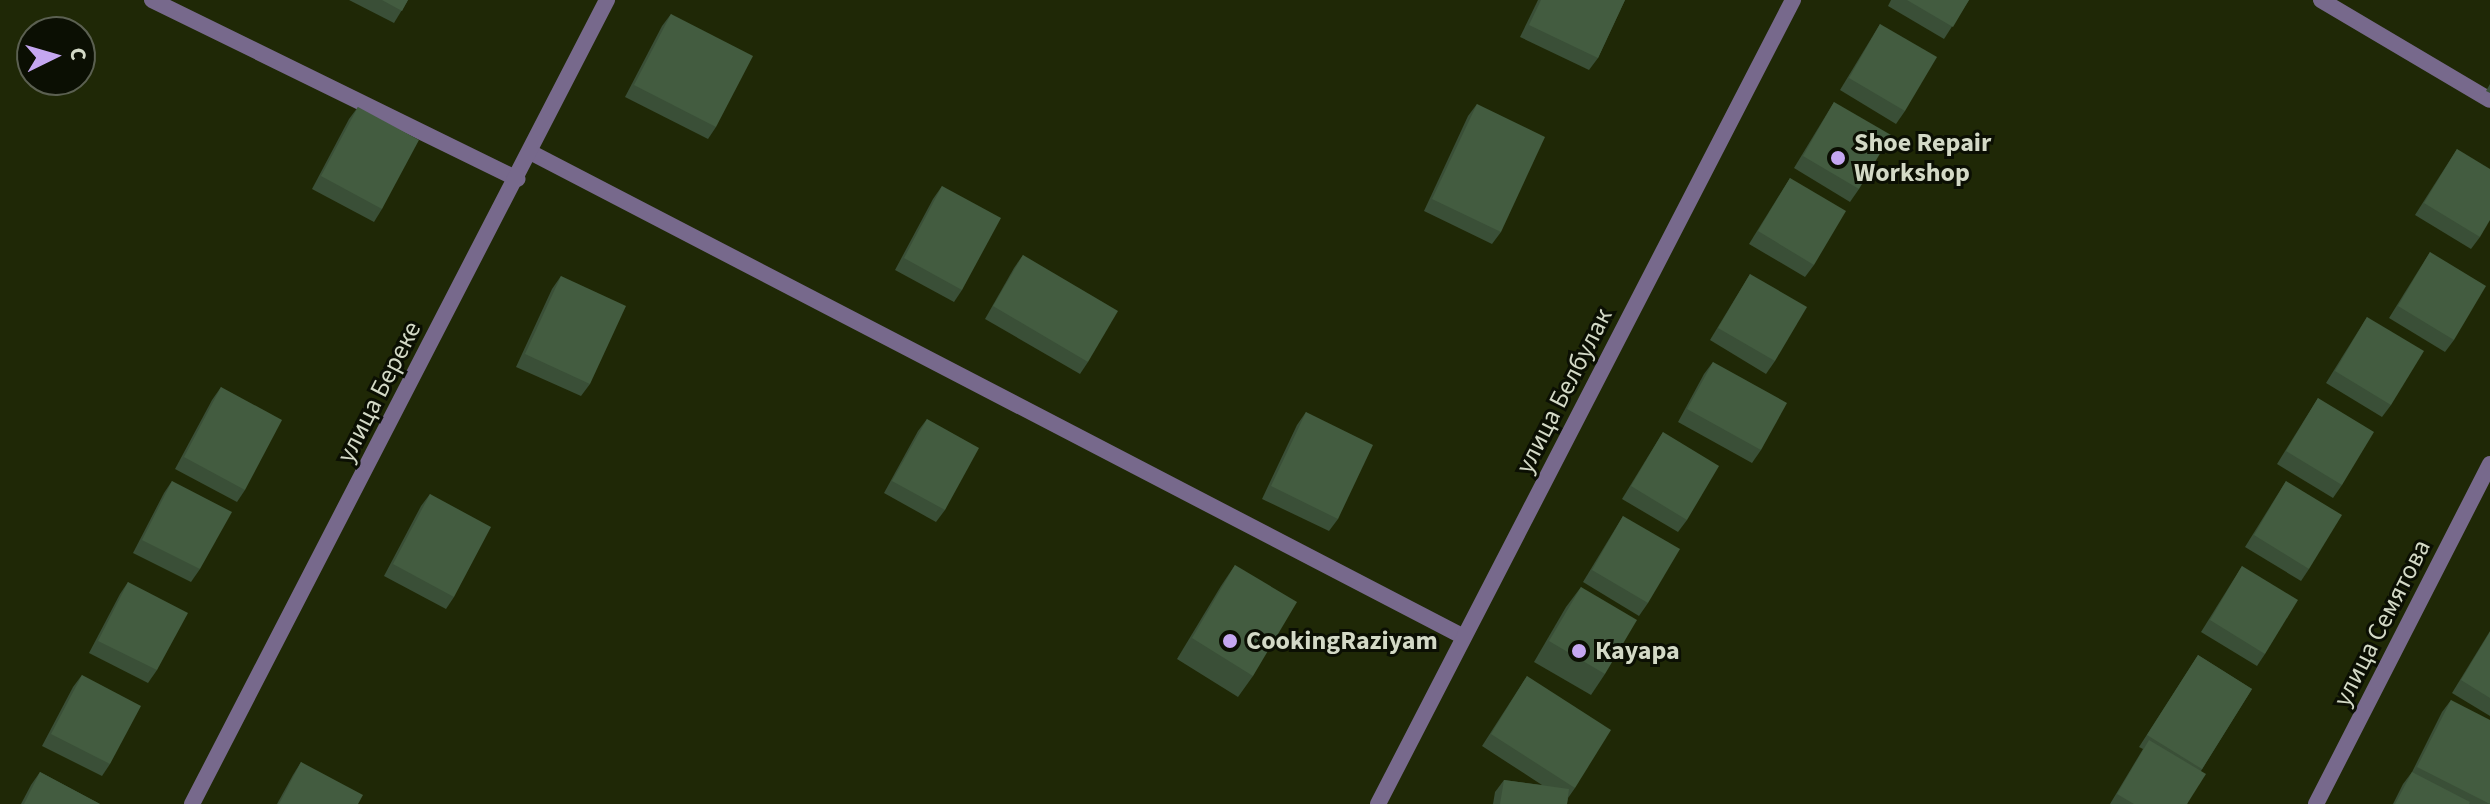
<!DOCTYPE html>
<meta charset="utf-8">
<style>
body{margin:0}
#map{position:relative;width:2490px;height:804px;overflow:hidden;background:#1f2806;font-family:"Source Sans 3",sans-serif}
div>[style]{position:absolute}
.lane>*{height:16px;margin:-8px;padding:0 8px;transform-origin:8px;border-radius:8px;background:#77698c}
.street>*{height:16px;margin:-8px;padding:0 8px;transform-origin:8px;border-radius:8px;background:#77698c}
.wall>*{inset:0;background:#3a4f37}
.building>*{inset:0;background:#435c40}
.dots>*{width:22px;height:22px;translate:-50% -50%;box-sizing:border-box;border:4px solid #0b0f03;border-radius:50%}
span{translate:-50% -50%;white-space:nowrap;text-align:center;line-height:1.15;-webkit-text-stroke:6px #0b0f03;paint-order:stroke}
.poi-label{font-size:26px;color:#d3d9c6;font-weight:700}
.left{translate:0 -50%;text-align:left}
.street-label{font-size:26px;color:#d3d9c6}
.north{position:absolute;left:16px;top:16px;width:80px;height:80px;box-sizing:border-box;background:#0b0f03;border:2px solid #5b6051;border-radius:50%;rotate:85deg;font-size:22px;font-weight:700;line-height:32px;text-align:center;color:#d3d9c6}
.north::after{content:'';display:block;margin:auto;width:28px;height:36px;background:#c5a7f1;clip-path:polygon(50% 0,100% 100%,50% 72%,0 100%)}
</style>
<div id="map">
<div class="lane">
<div style="left:530px;top:152px;width:1052px;rotate:27.44deg"></div>
</div>
<div class="street">
<div style="left:152px;top:0;width:407px;rotate:26.1deg"></div>
<div style="left:2321px;top:0;width:196px;rotate:30.6deg"></div>
<div style="left:192px;top:804px;width:905px;rotate:-62.7deg"></div>
<div style="left:1378px;top:804px;width:905px;rotate:-62.7deg"></div>
<div style="left:2316px;top:804px;width:382px;rotate:-62.9deg"></div>
</div>
<div class="wall">
<div style="clip-path:polygon(349px 0,408px 0,394px 23px)"></div>
<div style="clip-path:polygon(1538px 0,1625px 0,1598px 58px,1589px 70px,1520px 37px)"></div>
<div style="clip-path:polygon(1891px 0,1969px 0,1944px 39px,1888px 6px)"></div>
<div style="clip-path:polygon(671px 14px,716px 127px,708px 139px,625px 97px,662px 26px)"></div>
<div style="clip-path:polygon(1880px 24px,1905px 111px,1896px 124px,1840px 90px)"></div>
<div style="clip-path:polygon(2490px 84px,2490px 93px,2486px 91px)"></div>
<div style="clip-path:polygon(1834px 102px,1859px 189px,1850px 202px,1794px 168px)"></div>
<div style="clip-path:polygon(1477px 104px,1501px 232px,1492px 244px,1424px 211px,1468px 116px)"></div>
<div style="clip-path:polygon(358px 107px,382px 209px,374px 222px,312px 189px,349px 119px)"></div>
<div style="clip-path:polygon(2457px 149px,2480px 237px,2471px 249px,2415px 215px)"></div>
<div style="clip-path:polygon(1790px 178px,1814px 265px,1805px 277px,1749px 244px)"></div>
<div style="clip-path:polygon(942px 186px,962px 290px,954px 302px,895px 270px,933px 199px)"></div>
<div style="clip-path:polygon(2430px 252px,2454px 340px,2445px 352px,2389px 318px)"></div>
<div style="clip-path:polygon(1023px 255px,1088px 362px,1080px 374px,985px 319px,1014px 268px)"></div>
<div style="clip-path:polygon(1750px 274px,1775px 361px,1766px 374px,1710px 340px)"></div>
<div style="clip-path:polygon(561px 276px,590px 384px,581px 396px,516px 367px,552px 289px)"></div>
<div style="clip-path:polygon(2367px 317px,2391px 405px,2382px 417px,2326px 383px)"></div>
<div style="clip-path:polygon(1713px 362px,1761px 450px,1752px 463px,1678px 422px,1704px 374px)"></div>
<div style="clip-path:polygon(221px 387px,245px 490px,237px 502px,175px 469px,212px 400px)"></div>
<div style="clip-path:polygon(2318px 398px,2342px 485px,2333px 498px,2277px 464px)"></div>
<div style="clip-path:polygon(1306px 412px,1338px 519px,1329px 531px,1262px 499px,1297px 425px)"></div>
<div style="clip-path:polygon(927px 419px,945px 510px,936px 522px,884px 493px,918px 431px)"></div>
<div style="clip-path:polygon(1663px 432px,1687px 520px,1678px 532px,1622px 499px)"></div>
<div style="clip-path:polygon(172px 481px,200px 569px,191px 582px,133px 553px,164px 493px)"></div>
<div style="clip-path:polygon(2286px 481px,2309px 569px,2301px 581px,2245px 547px)"></div>
<div style="clip-path:polygon(430px 494px,454px 597px,446px 609px,384px 576px,421px 506px)"></div>
<div style="clip-path:polygon(1623px 516px,1648px 603px,1639px 616px,1583px 582px)"></div>
<div style="clip-path:polygon(1235px 565px,1253px 676px,1238px 697px,1177px 659px,1221px 586px)"></div>
<div style="clip-path:polygon(2242px 566px,2265px 654px,2257px 666px,2201px 632px)"></div>
<div style="clip-path:polygon(128px 582px,157px 670px,148px 683px,89px 653px,120px 594px)"></div>
<div style="clip-path:polygon(1581px 587px,1605px 674px,1591px 695px,1534px 662px,1566px 607px)"></div>
<div style="clip-path:polygon(2490px 631px,2490px 716px,2452px 693px)"></div>
<div style="clip-path:polygon(2198px 655px,2252px 689px,2201px 771px,2187px 804px,2110px 804px,2143px 749px,2139px 747px)"></div>
<div style="clip-path:polygon(82px 675px,110px 764px,102px 776px,42px 746px,73px 687px)"></div>
<div style="clip-path:polygon(1527px 676px,1575px 788px,1568px 798px,1567px 804px,1493px 804px,1495px 792px,1504px 780px,1542px 785px,1482px 746px)"></div>
<div style="clip-path:polygon(2451px 700px,2490px 804px,2393px 804px,2403px 784px,2412px 772px,2442px 712px)"></div>
<div style="clip-path:polygon(301px 762px,358px 804px,277px 804px,293px 775px)"></div>
<div style="clip-path:polygon(40px 772px,100px 804px,21px 804px,31px 785px)"></div>
</div>
<div class="building">
<div style="clip-path:polygon(382px 0,408px 0,402px 11px)"></div>
<div style="clip-path:polygon(1541px 0,1625px 0,1598px 58px,1529px 25px)"></div>
<div style="clip-path:polygon(1907px 0,1969px 0,1953px 27px)"></div>
<div style="clip-path:polygon(671px 14px,753px 56px,716px 127px,634px 85px)"></div>
<div style="clip-path:polygon(1880px 24px,1937px 57px,1905px 111px,1849px 78px)"></div>
<div style="clip-path:polygon(1834px 102px,1891px 135px,1859px 189px,1803px 156px)"></div>
<div style="clip-path:polygon(1477px 104px,1545px 137px,1501px 232px,1432px 199px)"></div>
<div style="clip-path:polygon(358px 107px,419px 140px,382px 209px,321px 176px)"></div>
<div style="clip-path:polygon(2457px 149px,2490px 169px,2490px 220px,2480px 237px,2424px 203px)"></div>
<div style="clip-path:polygon(1790px 178px,1846px 211px,1814px 265px,1758px 231px)"></div>
<div style="clip-path:polygon(942px 186px,1001px 218px,962px 290px,904px 258px)"></div>
<div style="clip-path:polygon(2430px 252px,2486px 286px,2454px 340px,2398px 306px)"></div>
<div style="clip-path:polygon(1023px 255px,1118px 311px,1088px 362px,993px 306px)"></div>
<div style="clip-path:polygon(1750px 274px,1807px 307px,1775px 361px,1718px 328px)"></div>
<div style="clip-path:polygon(561px 276px,626px 306px,590px 384px,525px 354px)"></div>
<div style="clip-path:polygon(2367px 317px,2424px 351px,2391px 405px,2335px 371px)"></div>
<div style="clip-path:polygon(1713px 362px,1787px 403px,1761px 450px,1687px 409px)"></div>
<div style="clip-path:polygon(221px 387px,282px 420px,245px 490px,184px 457px)"></div>
<div style="clip-path:polygon(2318px 398px,2374px 432px,2342px 485px,2286px 451px)"></div>
<div style="clip-path:polygon(1306px 412px,1373px 445px,1338px 519px,1271px 486px)"></div>
<div style="clip-path:polygon(927px 419px,979px 448px,945px 510px,892px 481px)"></div>
<div style="clip-path:polygon(1663px 432px,1719px 466px,1687px 520px,1631px 486px)"></div>
<div style="clip-path:polygon(172px 481px,232px 512px,200px 569px,142px 540px)"></div>
<div style="clip-path:polygon(2286px 481px,2342px 515px,2309px 569px,2254px 535px)"></div>
<div style="clip-path:polygon(430px 494px,491px 527px,454px 597px,393px 564px)"></div>
<div style="clip-path:polygon(1623px 516px,1680px 549px,1648px 603px,1592px 570px)"></div>
<div style="clip-path:polygon(1235px 565px,1297px 602px,1253px 676px,1192px 638px)"></div>
<div style="clip-path:polygon(2242px 566px,2298px 600px,2265px 654px,2210px 620px)"></div>
<div style="clip-path:polygon(128px 582px,188px 613px,157px 670px,98px 641px)"></div>
<div style="clip-path:polygon(1581px 587px,1637px 620px,1605px 674px,1549px 641px)"></div>
<div style="clip-path:polygon(2490px 632px,2490px 698px,2461px 680px)"></div>
<div style="clip-path:polygon(2198px 655px,2252px 689px,2202px 769px,2147px 735px)"></div>
<div style="clip-path:polygon(82px 675px,141px 706px,110px 764px,51px 734px)"></div>
<div style="clip-path:polygon(1527px 676px,1611px 730px,1575px 788px,1491px 734px)"></div>
<div style="clip-path:polygon(2451px 700px,2490px 720px,2490px 804px,2417px 767px)"></div>
<div style="clip-path:polygon(2149px 740px,2206px 774px,2187px 804px,2134px 804px,2117px 794px)"></div>
<div style="clip-path:polygon(301px 762px,363px 795px,358px 804px,279px 804px)"></div>
<div style="clip-path:polygon(40px 772px,100px 804px,24px 804px)"></div>
<div style="clip-path:polygon(2412px 772px,2470px 802px,2469px 804px,2395px 804px)"></div>
<div style="clip-path:polygon(1504px 780px,1569px 789px,1567px 804px,1500px 804px)"></div>
</div>
<div class="dots">
<div style="left:1838px;top:158px;background:#c5a7f1"></div>
<div style="left:1230px;top:641px;background:#c5a7f1"></div>
<div style="left:1579px;top:651px;background:#c5a7f1"></div>
</div>
<div class="poi-label">
<span class="left" style="left:1854px;top:158px">Shoe Repair<br>Workshop</span>
<span class="left" style="left:1246px;top:641px">CookingRaziyam</span>
<span class="left" style="left:1595px;top:651px">Кауара</span>
</div>
<div class="street-label">
<span style="left:1564px;top:391px;rotate:-63deg">улица Белбулак</span>
<span style="left:379px;top:392px;rotate:-63deg">улица Береке</span>
<span style="left:2382px;top:623px;rotate:-63deg">улица Семятова</span>
</div>
<div class="north">С</div>
</div>
